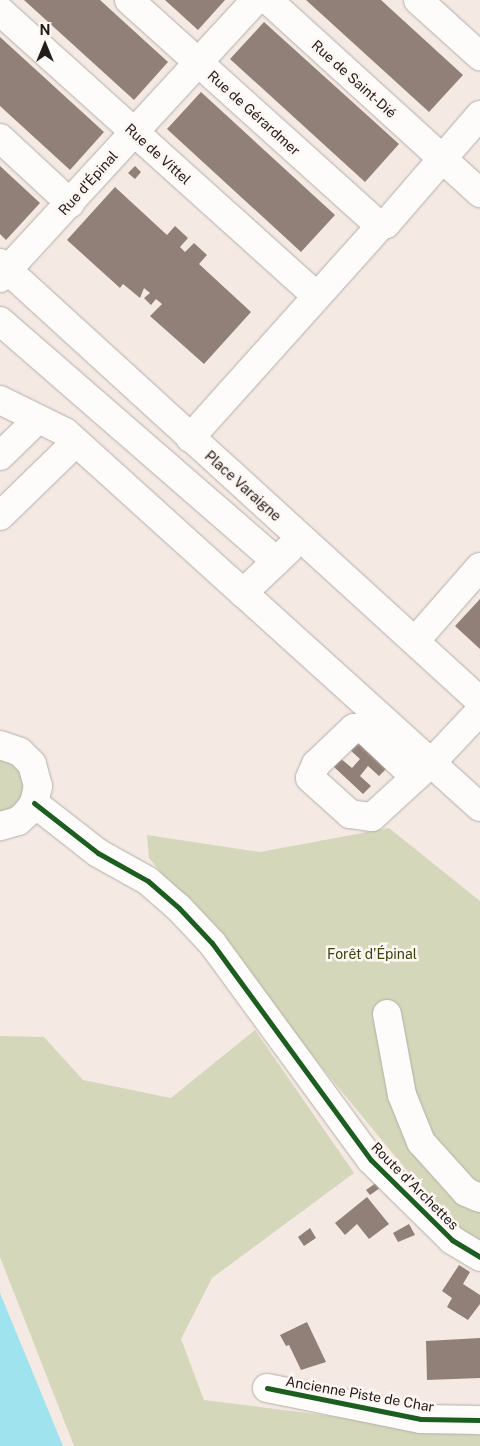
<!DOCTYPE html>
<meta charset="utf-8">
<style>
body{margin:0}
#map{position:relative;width:480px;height:1446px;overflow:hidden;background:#f4e9e3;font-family:"Public Sans",sans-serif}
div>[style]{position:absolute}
.green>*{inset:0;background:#d5d7ba}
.water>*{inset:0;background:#9fe3ee}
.building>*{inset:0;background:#918077}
.roads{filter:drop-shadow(0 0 1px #b6aea9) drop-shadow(0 0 1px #b6aea9)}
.minor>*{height:28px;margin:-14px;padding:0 14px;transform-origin:14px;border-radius:14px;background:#fdfcfb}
.cycleway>*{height:5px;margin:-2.5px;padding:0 2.5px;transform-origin:2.5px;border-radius:2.5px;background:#1b5e20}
span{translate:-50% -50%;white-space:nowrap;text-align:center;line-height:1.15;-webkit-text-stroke:5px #fef6f2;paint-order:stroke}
.street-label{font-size:14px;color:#231c19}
.park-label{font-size:14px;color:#38430c}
.north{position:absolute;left:20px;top:20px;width:50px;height:50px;-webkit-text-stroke:4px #fef6f2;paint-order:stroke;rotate:0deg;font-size:14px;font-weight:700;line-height:20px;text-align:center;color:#231c19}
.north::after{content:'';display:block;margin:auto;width:18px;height:22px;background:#231c19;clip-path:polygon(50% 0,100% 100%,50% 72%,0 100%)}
</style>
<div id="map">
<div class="green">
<div style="clip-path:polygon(0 758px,15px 763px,26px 777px,23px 804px,0 816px)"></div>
<div style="clip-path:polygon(389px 828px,480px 901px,480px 1248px,461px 1236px,149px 858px,147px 835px,260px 852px)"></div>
<div style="clip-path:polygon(255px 1030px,354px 1173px,212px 1278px,181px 1339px,204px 1400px,480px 1435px,480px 1446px,74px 1446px,0 1257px,0 1036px,44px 1037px,83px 1080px,171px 1098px)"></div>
</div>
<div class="water">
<div style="clip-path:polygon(0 1293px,63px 1446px,0 1446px)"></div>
</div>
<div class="building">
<div style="clip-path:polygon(24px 0,100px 0,168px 62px,134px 100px)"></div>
<div style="clip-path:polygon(165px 0,225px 0,198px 30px)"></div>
<div style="clip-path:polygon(306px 0,381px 0,463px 75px,429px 112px)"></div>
<div style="clip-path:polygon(264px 22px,399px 144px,365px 182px,230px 59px)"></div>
<div style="clip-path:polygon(0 37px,104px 132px,70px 170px,0 106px)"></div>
<div style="clip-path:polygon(201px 92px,335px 215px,301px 252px,167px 129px)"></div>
<div style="clip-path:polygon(0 166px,40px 203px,6px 240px,0 234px)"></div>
<div style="clip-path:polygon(135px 166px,141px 172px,135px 179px,128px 173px)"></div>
<div style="clip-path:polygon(115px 187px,167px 235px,175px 226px,188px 238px,180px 247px,185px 252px,194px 243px,207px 255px,199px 264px,251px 312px,204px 364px,150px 316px,162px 304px,156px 299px,151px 305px,144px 298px,150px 293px,144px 288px,140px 298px,123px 284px,120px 288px,67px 240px)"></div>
<div style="clip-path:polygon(480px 599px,480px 649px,455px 626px)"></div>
<div style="clip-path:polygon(358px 738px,389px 766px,379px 776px,368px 766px,360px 776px,371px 786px,363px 794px,333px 766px,340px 758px,352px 768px,360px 759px,349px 749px)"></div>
<div style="clip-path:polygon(376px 1183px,380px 1188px,370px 1195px,366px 1190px)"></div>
<div style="clip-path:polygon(367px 1197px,389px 1224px,369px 1239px,357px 1224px,345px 1235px,335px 1223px)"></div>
<div style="clip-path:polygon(409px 1224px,415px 1235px,398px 1242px,393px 1233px)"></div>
<div style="clip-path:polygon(310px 1228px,316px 1238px,304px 1246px,298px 1237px)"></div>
<div style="clip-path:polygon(459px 1265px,470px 1272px,463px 1284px,480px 1295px,480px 1304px,468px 1320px,447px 1307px,452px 1298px,442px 1291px)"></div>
<div style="clip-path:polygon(307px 1322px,326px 1362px,301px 1370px,289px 1345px,286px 1346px,280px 1335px)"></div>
<div style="clip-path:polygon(480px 1338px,480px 1378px,427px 1380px,426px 1341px)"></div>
</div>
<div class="roads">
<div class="minor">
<div style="left:129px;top:0;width:338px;rotate:42deg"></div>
<div style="left:268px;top:0;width:287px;rotate:42.3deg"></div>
<div style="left:418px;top:0;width:84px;rotate:42.1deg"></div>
<div style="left:0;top:11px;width:426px;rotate:42deg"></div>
<div style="left:0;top:138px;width:96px;rotate:42.9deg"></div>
<div style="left:0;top:263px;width:650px;rotate:42.38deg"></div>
<div style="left:0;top:278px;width:378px;rotate:-47.4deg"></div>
<div style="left:0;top:321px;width:366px;rotate:41deg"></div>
<div style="left:0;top:400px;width:72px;rotate:26.2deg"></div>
<div style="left:65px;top:432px;width:559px;rotate:42.1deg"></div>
<div style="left:190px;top:438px;width:285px;rotate:-48.1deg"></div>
<div style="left:380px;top:226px;width:6px;rotate:-18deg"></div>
<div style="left:386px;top:224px;width:144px;rotate:-49.2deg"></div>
<div style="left:0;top:456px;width:53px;rotate:-44.2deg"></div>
<div style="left:0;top:516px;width:106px;rotate:-44.2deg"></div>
<div style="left:243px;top:593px;width:64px;rotate:-43.7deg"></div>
<div style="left:416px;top:640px;width:97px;rotate:-48.8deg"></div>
<div style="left:0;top:745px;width:21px;rotate:19deg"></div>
<div style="left:20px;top:752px;width:17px;rotate:45deg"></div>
<div style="left:32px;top:764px;width:23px;rotate:75deg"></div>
<div style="left:38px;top:786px;width:17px;rotate:103deg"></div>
<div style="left:34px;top:803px;width:12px;rotate:125deg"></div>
<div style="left:27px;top:813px;width:12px;rotate:138deg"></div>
<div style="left:18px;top:821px;width:19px;rotate:164deg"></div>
<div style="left:415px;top:777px;width:69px;rotate:-136.8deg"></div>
<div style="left:365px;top:730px;width:11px;rotate:-170deg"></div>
<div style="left:354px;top:728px;width:52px;rotate:136.5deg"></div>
<div style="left:316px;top:764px;width:15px;rotate:113deg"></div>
<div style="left:310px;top:778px;width:54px;rotate:42deg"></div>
<div style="left:350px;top:814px;width:22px;rotate:8deg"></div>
<div style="left:372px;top:817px;width:80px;rotate:-42.5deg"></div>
<div style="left:431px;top:763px;width:71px;rotate:-46.7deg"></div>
<div style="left:34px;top:803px;width:81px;rotate:38deg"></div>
<div style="left:98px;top:853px;width:57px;rotate:29.2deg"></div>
<div style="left:148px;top:881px;width:41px;rotate:41.1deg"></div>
<div style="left:179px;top:908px;width:48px;rotate:46.7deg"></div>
<div style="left:212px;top:943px;width:269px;rotate:53.8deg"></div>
<div style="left:371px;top:1160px;width:114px;rotate:44.6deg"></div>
<div style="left:452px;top:1240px;width:33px;rotate:31deg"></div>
<div style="left:387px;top:1014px;width:82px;rotate:79.5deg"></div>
<div style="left:402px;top:1095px;width:51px;rotate:68deg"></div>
<div style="left:421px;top:1142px;width:67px;rotate:48deg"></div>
<div style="left:466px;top:1192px;width:15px;rotate:23deg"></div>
<div style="left:267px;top:1388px;width:157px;rotate:11.4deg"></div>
<div style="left:421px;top:1419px;width:59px;rotate:1deg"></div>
</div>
</div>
<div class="cycleway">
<div style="left:34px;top:803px;width:81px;rotate:38deg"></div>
<div style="left:98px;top:853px;width:57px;rotate:29.2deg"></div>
<div style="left:148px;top:881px;width:41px;rotate:41.1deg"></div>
<div style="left:179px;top:908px;width:48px;rotate:46.7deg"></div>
<div style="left:212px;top:943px;width:269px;rotate:53.8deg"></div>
<div style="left:371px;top:1160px;width:114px;rotate:44.6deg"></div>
<div style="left:452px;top:1240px;width:33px;rotate:31deg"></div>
<div style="left:267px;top:1388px;width:157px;rotate:11.4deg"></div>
<div style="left:421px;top:1419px;width:59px;rotate:1deg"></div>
</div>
<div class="street-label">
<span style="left:354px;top:79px;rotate:42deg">Rue de Saint-Dié</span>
<span style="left:254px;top:113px;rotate:42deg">Rue de Gérardmer</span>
<span style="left:158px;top:154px;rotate:42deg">Rue de Vittel</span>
<span style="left:88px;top:183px;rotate:-48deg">Rue d'Épinal</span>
<span style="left:243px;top:486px;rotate:42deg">Place Varaigne</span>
<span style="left:415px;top:1186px;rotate:45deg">Route d'Archettes</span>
<span style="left:360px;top:1394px;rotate:10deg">Ancienne Piste de Char</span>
</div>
<div class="park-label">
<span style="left:372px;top:954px">Forêt d'Épinal</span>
</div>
<div class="north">N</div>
</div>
